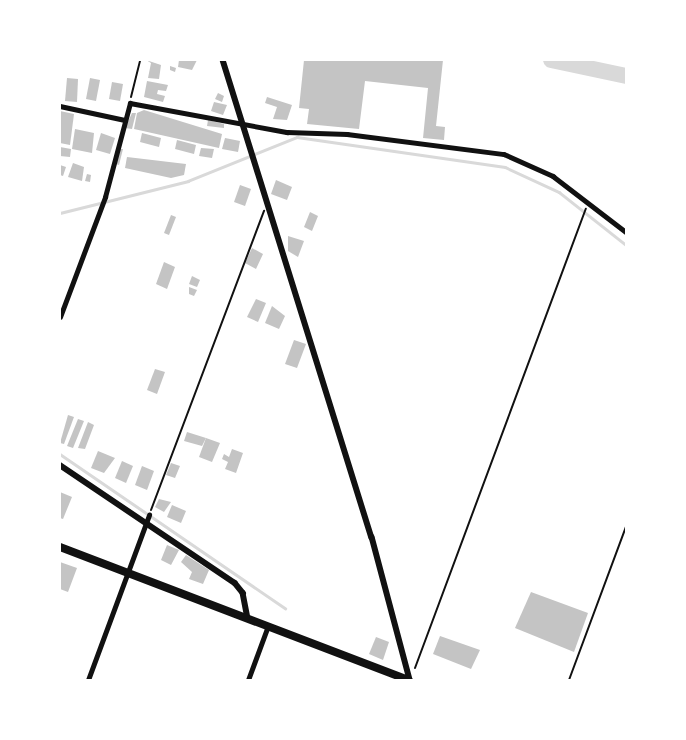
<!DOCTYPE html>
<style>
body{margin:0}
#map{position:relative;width:686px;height:740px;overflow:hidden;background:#fff;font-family:"Asap Condensed",sans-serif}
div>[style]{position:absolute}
.stream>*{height:2.5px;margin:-1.25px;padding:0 1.25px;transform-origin:1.25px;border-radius:1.25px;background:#d9d9d9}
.river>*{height:16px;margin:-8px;padding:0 8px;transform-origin:8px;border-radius:8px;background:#d9d9d9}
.building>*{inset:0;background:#c4c4c4}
.path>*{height:2px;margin:-1px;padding:0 1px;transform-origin:1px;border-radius:1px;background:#111}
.minor>*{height:4.5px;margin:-2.25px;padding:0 2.25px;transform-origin:2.25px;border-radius:2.25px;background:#111}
.tertiary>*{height:5.5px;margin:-2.75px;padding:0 2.75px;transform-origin:2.75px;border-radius:2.75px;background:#111}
.trunk>*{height:8px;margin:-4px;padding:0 4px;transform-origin:4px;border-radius:4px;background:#111}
span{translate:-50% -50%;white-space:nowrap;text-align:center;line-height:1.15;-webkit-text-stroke:5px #fff;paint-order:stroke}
.frame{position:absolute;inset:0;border:61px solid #fff;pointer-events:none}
</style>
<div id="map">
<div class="stream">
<div style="left:60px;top:213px;width:132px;rotate:-14deg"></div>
<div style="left:188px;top:181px;width:118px;rotate:-22deg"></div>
<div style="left:297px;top:137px;width:210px;rotate:8.2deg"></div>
<div style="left:505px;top:167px;width:60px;rotate:24.8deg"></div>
<div style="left:559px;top:192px;width:85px;rotate:38.3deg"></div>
<div style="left:60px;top:454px;width:273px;rotate:34.4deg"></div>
</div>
<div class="river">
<div style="left:551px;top:60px;width:77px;rotate:12deg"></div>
</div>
<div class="building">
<div style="clip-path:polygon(146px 60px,161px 65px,159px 79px,148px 78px,151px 63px)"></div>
<div style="clip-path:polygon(179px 60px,197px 60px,192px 70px,178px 67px)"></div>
<div style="clip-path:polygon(304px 60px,443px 60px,436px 126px,445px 127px,444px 140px,423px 138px,428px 88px,365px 81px,359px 129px,307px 124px,309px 109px,299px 108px)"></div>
<div style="clip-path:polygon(170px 66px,176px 68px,175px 72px,170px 70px)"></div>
<div style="clip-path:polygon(67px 78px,78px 79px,77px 102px,65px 101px)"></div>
<div style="clip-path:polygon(90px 78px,100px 80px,96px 101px,86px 99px)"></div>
<div style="clip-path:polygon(147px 81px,168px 85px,166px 91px,158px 90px,157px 94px,165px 96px,163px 102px,144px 97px)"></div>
<div style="clip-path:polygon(112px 82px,123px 84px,120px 101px,109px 99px)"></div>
<div style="clip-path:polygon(218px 93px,224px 96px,222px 102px,215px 99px)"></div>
<div style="clip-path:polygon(267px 97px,292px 105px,287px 120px,273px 119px,277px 107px,265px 103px)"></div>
<div style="clip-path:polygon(214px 102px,227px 105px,223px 115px,211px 111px)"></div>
<div style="clip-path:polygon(144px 110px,222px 134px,219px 148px,134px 129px,137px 113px)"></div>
<div style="clip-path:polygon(60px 111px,74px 114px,70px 145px,60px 143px)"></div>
<div style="clip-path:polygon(132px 113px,136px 113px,132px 129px,125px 128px)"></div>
<div style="clip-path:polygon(208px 120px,224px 124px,224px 128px,207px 126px)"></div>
<div style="clip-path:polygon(75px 129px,94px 133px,92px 153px,72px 149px)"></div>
<div style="clip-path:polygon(101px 133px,115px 138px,110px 154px,96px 150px)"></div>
<div style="clip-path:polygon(142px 133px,161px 138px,159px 147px,140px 142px)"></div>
<div style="clip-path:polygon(225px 138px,240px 141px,238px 152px,222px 149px)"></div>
<div style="clip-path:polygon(177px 140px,196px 145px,194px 154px,175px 149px)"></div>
<div style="clip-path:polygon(60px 147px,71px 149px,70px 157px,60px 156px)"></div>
<div style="clip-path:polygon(201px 148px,214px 149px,212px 158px,199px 156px)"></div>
<div style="clip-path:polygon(120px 149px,123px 149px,119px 165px,116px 164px)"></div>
<div style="clip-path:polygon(127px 157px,186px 164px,184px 175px,171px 178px,125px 168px)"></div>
<div style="clip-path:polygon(73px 163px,84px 167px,82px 181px,68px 177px)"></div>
<div style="clip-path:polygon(60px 165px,66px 167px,63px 176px,60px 175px)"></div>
<div style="clip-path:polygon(87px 174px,91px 175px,90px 182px,85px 181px)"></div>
<div style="clip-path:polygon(276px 180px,292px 187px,287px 200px,271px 194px)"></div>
<div style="clip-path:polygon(240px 185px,251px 189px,245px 206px,234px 202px)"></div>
<div style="clip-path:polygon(310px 212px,318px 216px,312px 231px,304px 227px)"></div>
<div style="clip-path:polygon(171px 215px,176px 217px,169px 235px,164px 233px)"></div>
<div style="clip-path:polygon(288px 236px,304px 241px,298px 257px,288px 251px)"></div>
<div style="clip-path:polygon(252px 248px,263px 254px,256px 269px,245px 263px)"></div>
<div style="clip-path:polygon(164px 262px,175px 267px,167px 289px,156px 284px)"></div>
<div style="clip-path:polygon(192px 276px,200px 280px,197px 287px,189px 284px)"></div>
<div style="clip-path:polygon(189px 287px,197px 290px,194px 296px,189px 294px)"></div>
<div style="clip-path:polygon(256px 299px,266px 303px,258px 322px,247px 317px)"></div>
<div style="clip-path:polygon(272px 306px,285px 316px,279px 329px,265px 323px)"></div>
<div style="clip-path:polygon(294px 340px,306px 344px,297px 368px,285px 364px)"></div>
<div style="clip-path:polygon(155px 369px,165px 372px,157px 394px,147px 390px)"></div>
<div style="clip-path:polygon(68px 415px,74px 417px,64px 444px,60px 443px)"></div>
<div style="clip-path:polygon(78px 419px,84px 421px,73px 448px,67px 446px)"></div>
<div style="clip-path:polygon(88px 422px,94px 425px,85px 449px,78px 448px)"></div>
<div style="clip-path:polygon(187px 432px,206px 438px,202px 446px,184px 441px)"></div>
<div style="clip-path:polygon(206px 438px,220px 443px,212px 462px,199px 457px)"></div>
<div style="clip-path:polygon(232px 449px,243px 453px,236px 473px,225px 469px,228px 462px,222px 459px,224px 454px,229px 457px)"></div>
<div style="clip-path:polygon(98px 451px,115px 458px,104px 473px,91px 468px)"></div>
<div style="clip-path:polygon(122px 461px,133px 466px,126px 483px,115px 478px)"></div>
<div style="clip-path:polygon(171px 463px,180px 466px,175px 478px,166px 475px)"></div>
<div style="clip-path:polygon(142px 466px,154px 471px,147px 490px,135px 485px)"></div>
<div style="clip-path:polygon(60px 492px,72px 497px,63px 519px,60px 518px)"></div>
<div style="clip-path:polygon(159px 499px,171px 502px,164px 512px,155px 507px)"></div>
<div style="clip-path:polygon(172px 505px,186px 511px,181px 523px,167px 517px)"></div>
<div style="clip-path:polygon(167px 545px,179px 550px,171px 565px,161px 560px)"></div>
<div style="clip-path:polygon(186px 555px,209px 570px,203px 584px,189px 579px,192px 572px,181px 562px)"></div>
<div style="clip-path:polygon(60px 562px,77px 568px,68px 592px,60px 589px)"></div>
<div style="clip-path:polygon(531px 592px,588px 613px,574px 652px,515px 628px)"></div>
<div style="clip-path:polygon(440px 636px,480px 650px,471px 669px,433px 654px)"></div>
<div style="clip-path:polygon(376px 637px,389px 642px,383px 660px,369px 654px)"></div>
</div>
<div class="path">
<div style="left:131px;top:97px;width:38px;rotate:-76deg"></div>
<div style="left:151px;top:510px;width:320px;rotate:-69.3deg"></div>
<div style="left:415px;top:668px;width:490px;rotate:-69.6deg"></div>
<div style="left:569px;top:680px;width:163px;rotate:-69.6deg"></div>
</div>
<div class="minor">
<div style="left:60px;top:106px;width:66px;rotate:12.2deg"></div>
<div style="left:60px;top:317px;width:128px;rotate:-69.4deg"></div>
<div style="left:105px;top:197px;width:97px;rotate:-75.1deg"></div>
<div style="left:130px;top:103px;width:160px;rotate:10.5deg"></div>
<div style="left:287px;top:132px;width:60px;rotate:1.9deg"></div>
<div style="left:347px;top:134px;width:158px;rotate:7.3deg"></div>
<div style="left:504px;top:154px;width:54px;rotate:24.2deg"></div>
<div style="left:553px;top:176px;width:92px;rotate:37.5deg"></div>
<div style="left:88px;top:680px;width:176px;rotate:-69.7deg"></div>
<div style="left:248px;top:680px;width:58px;rotate:-69.7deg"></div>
</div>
<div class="tertiary">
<div style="left:223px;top:60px;width:500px;rotate:72.7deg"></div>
<div style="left:372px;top:537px;width:148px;rotate:75.1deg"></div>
<div style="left:60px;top:465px;width:211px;rotate:34deg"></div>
<div style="left:235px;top:583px;width:13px;rotate:51deg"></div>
<div style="left:243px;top:593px;width:26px;rotate:79deg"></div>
</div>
<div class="trunk">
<div style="left:60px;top:547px;width:373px;rotate:20.9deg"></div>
</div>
<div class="frame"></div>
</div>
